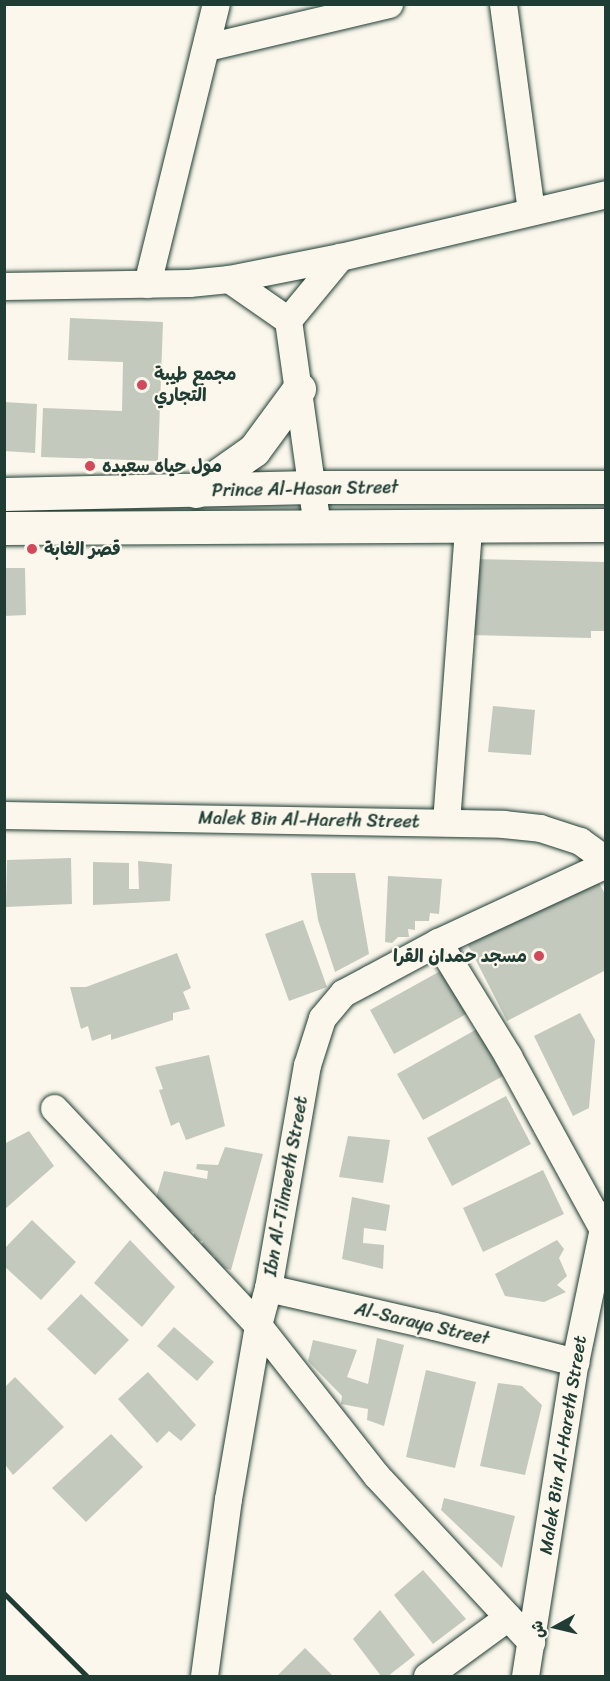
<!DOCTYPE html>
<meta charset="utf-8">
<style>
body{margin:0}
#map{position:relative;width:610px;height:1681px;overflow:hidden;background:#fbf7ec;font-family:Sriracha,"Playpen Sans Arabic",sans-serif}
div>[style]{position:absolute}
.building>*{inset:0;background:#c4c9be}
.roads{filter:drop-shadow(0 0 2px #1f3d34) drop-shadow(0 0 2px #1f3d34)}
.minor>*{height:27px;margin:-13.5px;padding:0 13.5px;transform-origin:13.5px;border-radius:13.5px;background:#fbf7ec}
.highway>*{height:33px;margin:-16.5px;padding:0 16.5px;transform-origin:16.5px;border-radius:16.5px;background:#fbf7ec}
.rail>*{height:4.5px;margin:-2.25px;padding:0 2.25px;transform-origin:2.25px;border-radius:2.25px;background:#1f3d34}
.dots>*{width:16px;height:16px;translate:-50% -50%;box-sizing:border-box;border:3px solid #fbf7ec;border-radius:50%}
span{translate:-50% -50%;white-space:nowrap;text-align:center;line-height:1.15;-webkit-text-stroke:4.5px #fbf7ec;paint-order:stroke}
.poi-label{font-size:18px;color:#1f3d34;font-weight:700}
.left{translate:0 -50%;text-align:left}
.right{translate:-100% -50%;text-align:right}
.street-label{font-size:18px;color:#1f3d34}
.frame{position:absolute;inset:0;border:6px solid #1f3d34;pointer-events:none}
.north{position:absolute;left:526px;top:1597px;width:60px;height:60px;-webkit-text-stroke:4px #fbf7ec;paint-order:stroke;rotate:262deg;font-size:16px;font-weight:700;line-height:24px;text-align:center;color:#1f3d34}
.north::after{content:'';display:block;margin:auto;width:21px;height:27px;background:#1f3d34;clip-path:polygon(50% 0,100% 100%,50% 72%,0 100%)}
</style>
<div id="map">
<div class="building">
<div style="clip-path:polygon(70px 318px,163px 322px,158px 461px,41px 457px,43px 408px,122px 411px,123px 362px,68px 360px)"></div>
<div style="clip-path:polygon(4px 402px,37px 404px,35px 453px,4px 451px)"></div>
<div style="clip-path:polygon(471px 559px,606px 562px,606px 631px,591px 631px,591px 638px,470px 635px)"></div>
<div style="clip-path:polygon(4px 568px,25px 568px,26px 615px,4px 616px)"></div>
<div style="clip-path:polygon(493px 706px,535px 710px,531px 755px,488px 752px)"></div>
<div style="clip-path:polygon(71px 858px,72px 904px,6px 907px,7px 860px)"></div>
<div style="clip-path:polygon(138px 861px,172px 864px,170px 901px,93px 905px,93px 862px,129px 863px,129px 889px,139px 889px)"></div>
<div style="clip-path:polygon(311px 873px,355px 873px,369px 954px,335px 972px,318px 920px)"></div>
<div style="clip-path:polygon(595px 875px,606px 896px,606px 970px,507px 1021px,466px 941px)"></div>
<div style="clip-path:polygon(388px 876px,442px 879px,439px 914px,430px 913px,429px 921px,415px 921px,415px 930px,408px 929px,409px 937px,398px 937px,392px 943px,385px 942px)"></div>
<div style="clip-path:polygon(303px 920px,327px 987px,289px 1001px,265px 934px)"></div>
<div style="clip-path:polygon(177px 953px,191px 988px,183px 992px,190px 1009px,173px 1013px,173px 1020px,111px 1040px,111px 1034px,92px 1041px,88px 1026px,81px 1029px,70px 987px,86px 987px)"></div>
<div style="clip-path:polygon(444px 969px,468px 1013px,394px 1054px,370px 1010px)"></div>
<div style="clip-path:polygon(580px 1013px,595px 1040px,589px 1108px,573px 1116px,534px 1036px)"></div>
<div style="clip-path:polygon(477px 1029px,503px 1076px,423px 1120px,397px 1074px)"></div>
<div style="clip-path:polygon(209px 1055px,225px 1126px,186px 1140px,179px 1122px,171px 1126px,159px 1090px,163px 1089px,155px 1067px)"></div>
<div style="clip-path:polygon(506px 1096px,531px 1144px,452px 1186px,427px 1138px)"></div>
<div style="clip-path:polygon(29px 1131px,54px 1166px,4px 1210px,4px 1144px)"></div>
<div style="clip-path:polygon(348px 1136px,390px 1140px,383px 1183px,339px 1177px)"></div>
<div style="clip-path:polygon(225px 1147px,263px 1154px,231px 1270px,213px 1265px,215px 1256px,200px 1251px,203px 1241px,193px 1240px,194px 1232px,175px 1226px,153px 1208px,164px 1171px,207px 1179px,208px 1171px,196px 1169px,197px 1164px,218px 1165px)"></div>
<div style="clip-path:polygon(543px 1170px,564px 1214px,483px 1252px,463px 1208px)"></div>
<div style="clip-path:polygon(352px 1197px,390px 1205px,386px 1231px,364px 1228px,363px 1243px,384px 1245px,383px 1269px,342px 1259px)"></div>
<div style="clip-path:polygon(32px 1220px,76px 1262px,41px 1300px,4px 1266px,4px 1249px)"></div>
<div style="clip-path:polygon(130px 1240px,175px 1287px,142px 1327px,94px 1283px)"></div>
<div style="clip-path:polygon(557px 1240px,564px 1249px,559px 1258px,567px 1276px,557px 1285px,566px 1292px,544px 1302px,505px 1296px,495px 1274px)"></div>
<div style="clip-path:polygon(81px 1294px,129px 1340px,95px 1375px,47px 1329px)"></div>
<div style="clip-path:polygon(174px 1327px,214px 1362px,197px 1381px,157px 1346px)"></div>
<div style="clip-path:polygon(377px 1338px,404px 1345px,384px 1426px,367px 1420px,368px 1409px,341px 1404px,342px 1396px,308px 1361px,313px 1340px,357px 1350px,347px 1377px,368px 1384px)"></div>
<div style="clip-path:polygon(426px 1370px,476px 1382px,455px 1468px,406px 1457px)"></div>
<div style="clip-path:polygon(148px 1372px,196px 1425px,181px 1441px,169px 1431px,157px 1443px,118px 1399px)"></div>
<div style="clip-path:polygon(15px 1377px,64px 1427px,13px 1475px,4px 1463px,4px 1388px)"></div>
<div style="clip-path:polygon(498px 1383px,522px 1386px,542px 1405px,525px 1475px,480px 1466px)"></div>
<div style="clip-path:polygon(111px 1434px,143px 1467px,86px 1522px,52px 1488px)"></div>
<div style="clip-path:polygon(444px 1498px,515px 1516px,502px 1568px,441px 1510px)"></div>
<div style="clip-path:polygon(423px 1570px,466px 1619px,433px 1644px,394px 1595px)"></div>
<div style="clip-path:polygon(380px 1610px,415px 1655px,388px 1676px,381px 1676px,353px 1639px)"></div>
<div style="clip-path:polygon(305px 1648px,333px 1676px,277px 1676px)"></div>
</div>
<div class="roads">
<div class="minor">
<div style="left:503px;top:4px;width:209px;rotate:82.3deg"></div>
<div style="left:207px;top:47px;width:187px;rotate:-13.3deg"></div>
<div style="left:229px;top:279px;width:72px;rotate:34.8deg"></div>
<div style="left:288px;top:320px;width:208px;rotate:82deg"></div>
<div style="left:147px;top:284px;width:288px;rotate:-76.2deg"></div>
<div style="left:4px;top:286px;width:185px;rotate:-0.9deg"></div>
<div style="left:189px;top:283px;width:40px;rotate:-5.7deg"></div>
<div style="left:229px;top:279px;width:113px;rotate:-11.2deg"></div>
<div style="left:340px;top:257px;width:273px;rotate:-13.3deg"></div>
<div style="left:288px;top:320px;width:82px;rotate:-50.5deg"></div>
<div style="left:4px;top:815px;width:499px;rotate:1deg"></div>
<div style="left:503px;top:824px;width:37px;rotate:6deg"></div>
<div style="left:540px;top:828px;width:42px;rotate:18deg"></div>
<div style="left:580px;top:841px;width:32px;rotate:36deg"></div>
<div style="left:446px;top:822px;width:297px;rotate:-85.7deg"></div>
<div style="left:438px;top:942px;width:134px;rotate:58.4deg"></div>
<div style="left:508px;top:1056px;width:204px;rotate:61.3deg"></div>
<div style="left:54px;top:1108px;width:298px;rotate:46.8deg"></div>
<div style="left:258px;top:1325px;width:191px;rotate:51.8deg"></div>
<div style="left:376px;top:1475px;width:228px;rotate:47.1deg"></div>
<div style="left:268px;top:1288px;width:170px;rotate:12.9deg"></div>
<div style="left:434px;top:1326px;width:146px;rotate:14.3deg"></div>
<div style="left:204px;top:1676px;width:179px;rotate:-82.3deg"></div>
<div style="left:228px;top:1499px;width:177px;rotate:-80.2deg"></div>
<div style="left:258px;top:1325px;width:38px;rotate:-75deg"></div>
<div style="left:268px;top:1288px;width:226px;rotate:-80.1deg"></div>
<div style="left:307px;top:1065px;width:49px;rotate:-72.3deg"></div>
<div style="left:322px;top:1018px;width:33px;rotate:-50deg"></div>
<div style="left:343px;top:993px;width:32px;rotate:-28deg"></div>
<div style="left:371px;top:978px;width:76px;rotate:-28.2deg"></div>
<div style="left:438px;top:942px;width:185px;rotate:-24.9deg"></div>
<div style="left:427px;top:1676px;width:100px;rotate:-36.1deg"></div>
<div style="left:525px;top:1676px;width:318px;rotate:-81deg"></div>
<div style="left:575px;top:1362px;width:151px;rotate:-78.2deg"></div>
</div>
<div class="highway">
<div style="left:196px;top:491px;width:71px;rotate:-35.3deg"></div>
<div style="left:254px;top:450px;width:76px;rotate:-53.6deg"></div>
<div style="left:4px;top:494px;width:308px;rotate:-1.3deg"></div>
<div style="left:312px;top:487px;width:294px"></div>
<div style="left:4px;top:528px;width:602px;rotate:-0.29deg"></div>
</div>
</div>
<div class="rail">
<div style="left:4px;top:1593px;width:117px;rotate:45deg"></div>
</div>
<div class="dots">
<div style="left:142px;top:385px;background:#d1495b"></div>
<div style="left:90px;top:466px;background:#d1495b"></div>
<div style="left:32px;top:549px;background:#d1495b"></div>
<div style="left:539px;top:956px;background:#d1495b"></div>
</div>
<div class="poi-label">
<span class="left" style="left:154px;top:385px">مجمع طيبة<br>التجاري</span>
<span class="left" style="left:102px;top:466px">مول حياه سعيده</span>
<span class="left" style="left:44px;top:549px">قصر الغابة</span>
<span class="right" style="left:527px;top:956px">مسجد حمدان القرا</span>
</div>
<div class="street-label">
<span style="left:305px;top:489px;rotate:-1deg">Prince Al-Hasan Street</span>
<span style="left:309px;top:820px;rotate:1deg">Malek Bin Al-Hareth Street</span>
<span style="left:286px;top:1186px;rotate:-80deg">Ibn Al-Tilmeeth Street</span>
<span style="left:422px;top:1324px;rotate:13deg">Al-Saraya Street</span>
<span style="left:563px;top:1445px;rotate:-81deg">Malek Bin Al-Hareth Street</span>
</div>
<div class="frame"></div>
<div class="north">ش</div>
</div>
